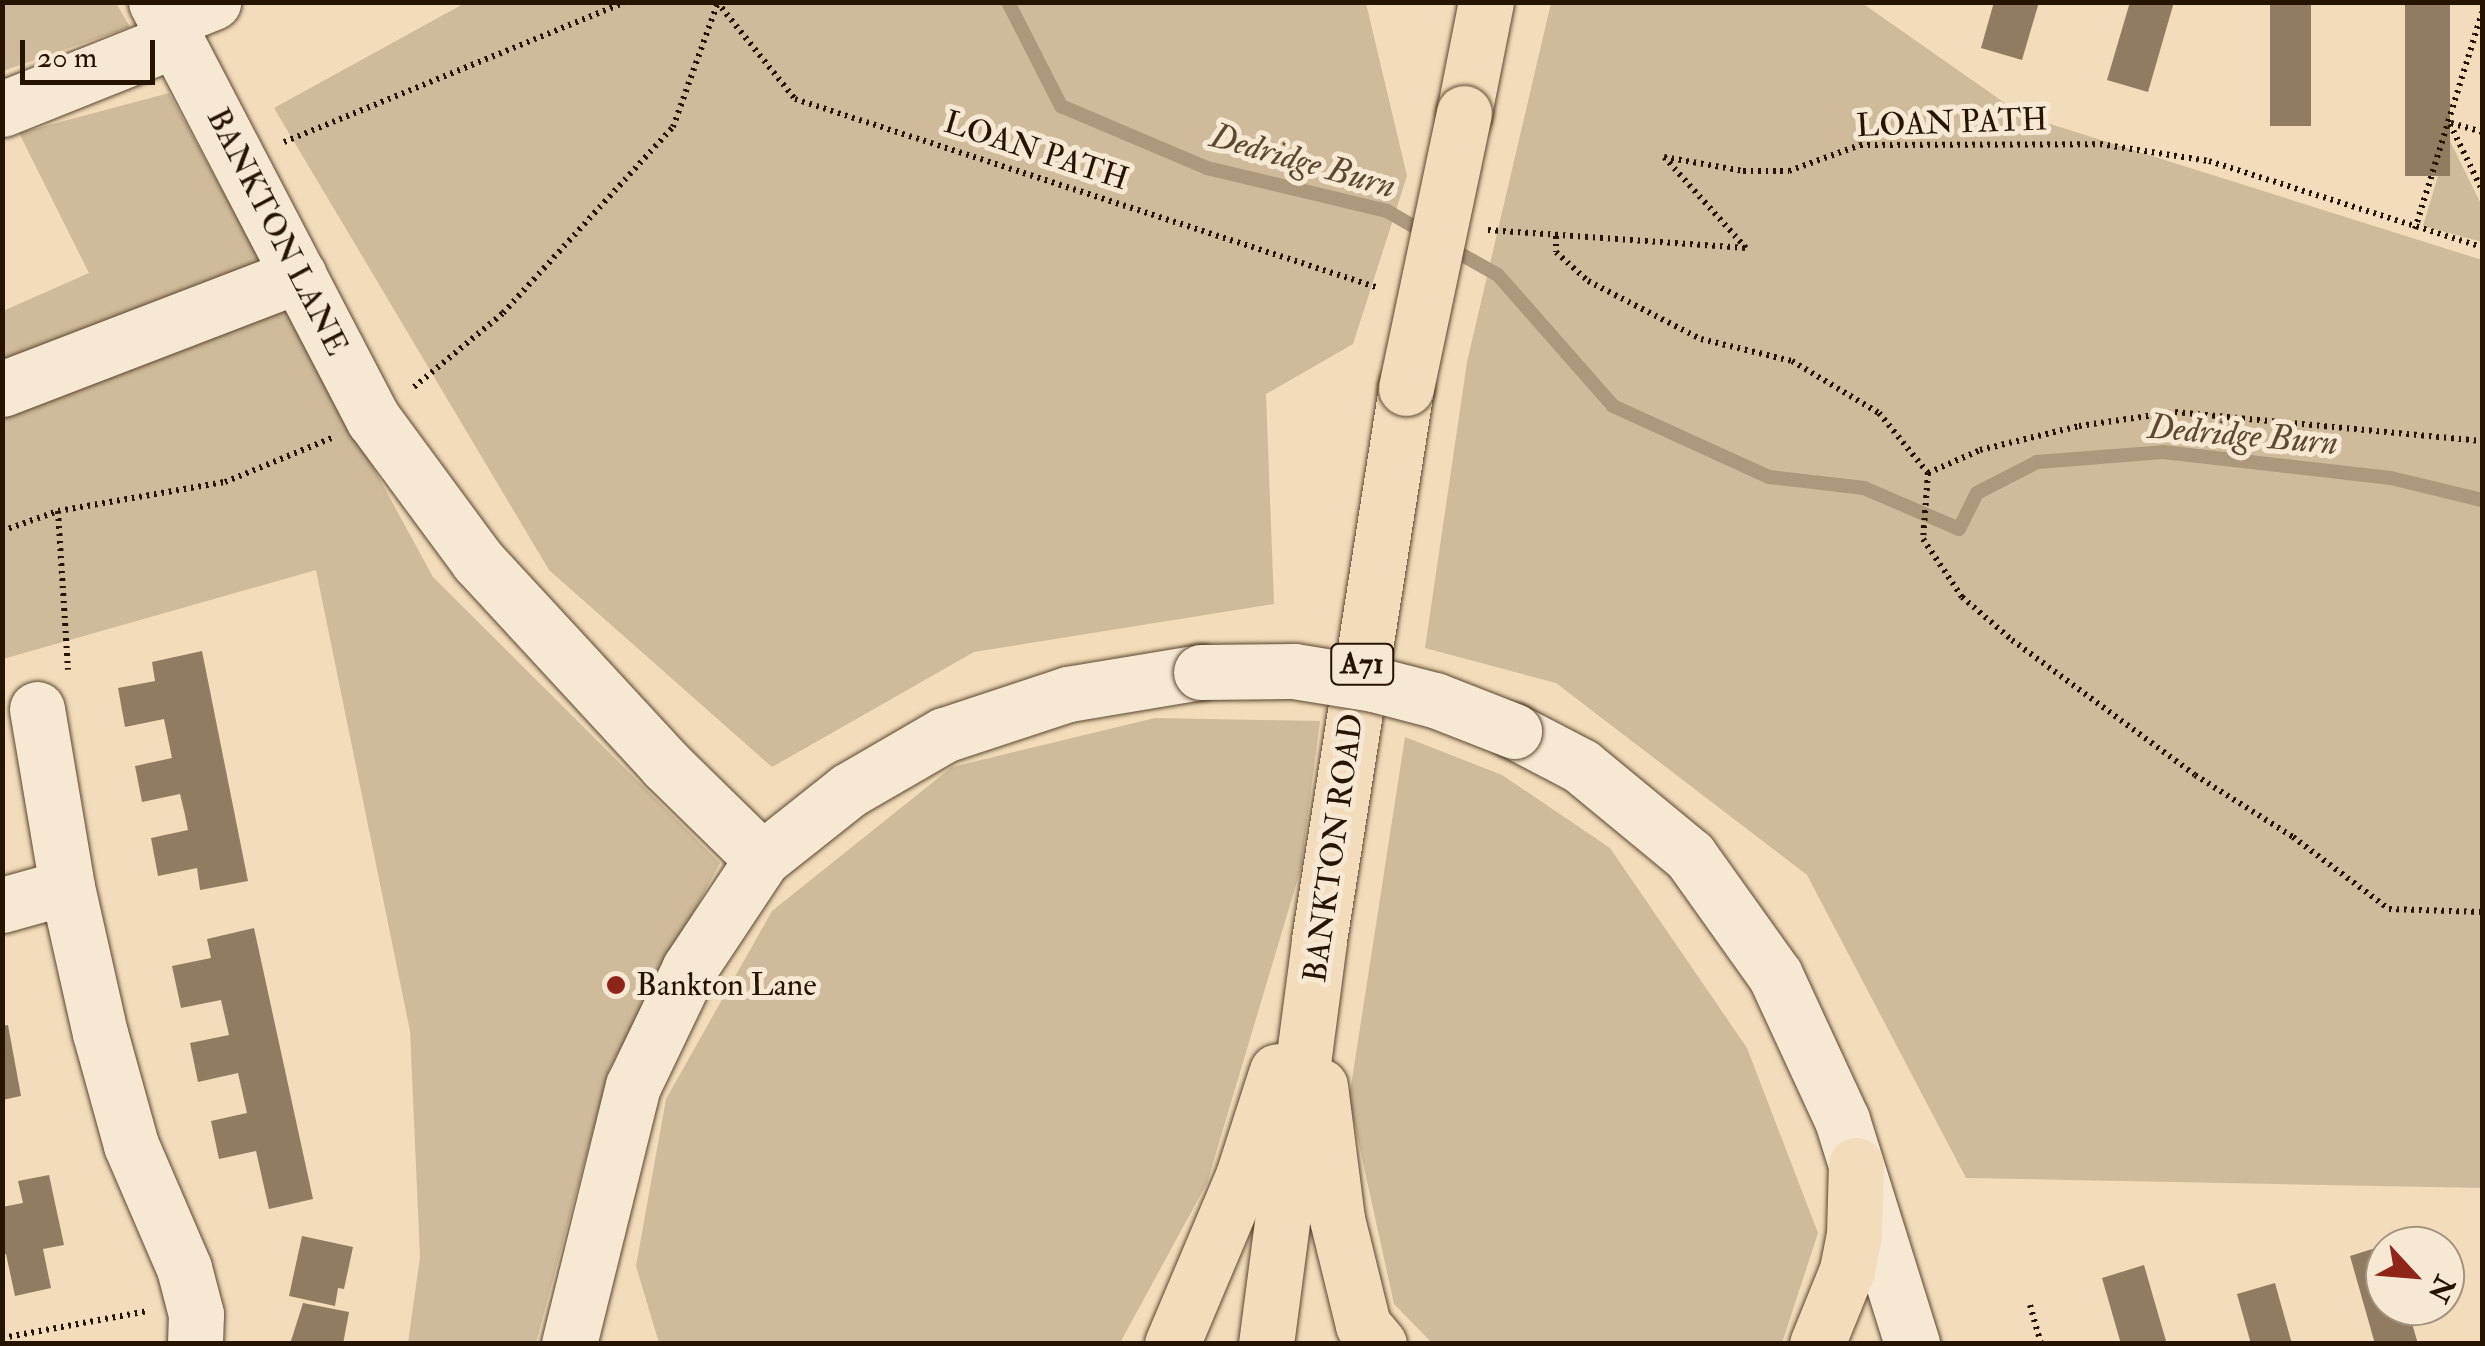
<!DOCTYPE html>
<html>
<head>
<meta charset="utf-8">
<style>
  body { margin:0 }
  #map { position:relative; width:2485px; height:1346px; overflow:hidden; background:#f2dcbb; font-family:"IM FELL Double Pica",serif }
  div>[style] { position:absolute }
  .green>* { inset:0; background:#cfba9b }
  .stream>* { height:14px; margin:-7px; padding:0 7px; transform-origin:7px; border-radius:7px; background:#ad987b }
  .building>* { inset:0; background:#917c61; transform-origin:0 0 }
  .path>* { height:6px; margin-top:-3px; transform-origin:0; background:repeating-linear-gradient(90deg,#271400 0 2.5px,transparent 0 7.5px) }
  .roads { filter:drop-shadow(0 0 2px #5a462f) drop-shadow(0 0 2px #5a462f) }
  .minor>* { height:55px; margin:-27.5px; padding:0 27.5px; transform-origin:27.5px; border-radius:27.5px; background:#f7e8d3 }
  .major>* { height:55px; margin:-27.5px; padding:0 27.5px; transform-origin:27.5px; border-radius:27.5px; background:#f2dcbb }
  .bridges { filter:drop-shadow(0 0 2px #5a462f) drop-shadow(0 0 2px #5a462f) }
  .minor-bridge>* { height:55px; margin:-27.5px; padding:0 27.5px; transform-origin:27.5px; border-radius:27.5px; background:#f7e8d3 }
  .major-bridge>* { height:55px; margin:-27.5px; padding:0 27.5px; transform-origin:27.5px; border-radius:27.5px; background:#f2dcbb }
  .dots>* { width:28px; height:28px; translate:-50% -50%; box-sizing:border-box; border:5px solid #f7e8d3; border-radius:50% }
  span { translate:-50% -50%; white-space:nowrap; text-align:center; line-height:1.15; -webkit-text-stroke:10px #f7e8d3; paint-order:stroke }
  .shield-label span { padding:2px 8px; background:#f7e8d3; border:2px solid; border-radius:8px; -webkit-text-stroke-width:0 }
  .shield-label { font-size:30px; color:#271400; font-weight:700 }
  .street-label { font-size:32px; color:#271400 }
  .poi-label { font-size:32px; color:#271400 }
  .left { translate:0 -50%; text-align:left }
  .water-label { font-size:35px; color:#5d4931; font-style:italic }
  .frame { position:absolute; inset:0; border:5px solid #271400; pointer-events:none }
  .north { position:absolute; left:2365px; top:1226px; width:100px; height:100px; box-sizing:border-box; background:#f7e8d3; border:2px solid #a4937f; border-radius:50%; rotate:116deg; font-size:28px; font-weight:700; line-height:40px; text-align:center; color:#271400 }
  .north::after { content:''; display:block; margin:auto; width:35px; height:45px; background:#8f2418; clip-path:polygon(50% 0,100% 100%,50% 72%,0 100%) }
  .scale { position:absolute; left:20px; top:40px; width:135px; height:45px; box-sizing:border-box; border:5px solid #271400; border-top:0; padding-left:12px; font-size:30px; line-height:35px; white-space:nowrap; color:#271400; -webkit-text-stroke:8px #f7e8d3; paint-order:stroke }
</style>
</head>
<body>
<div id="map">
  <div class="green">
    <div style="clip-path:polygon(2px 3px,116px 3px,130px 27px,3px 71px)"></div>
    <div style="clip-path:polygon(465px 3px,1366px 3px,1407px 176px,1353px 344px,1266px 394px,1274px 604px,974px 652px,772px 767px,549px 570px,274px 108px)"></div>
    <div style="clip-path:polygon(1551px 3px,1862px 3px,2022px 115px,2482px 260px,2482px 1188px,1966px 1178px,1807px 875px,1556px 683px,1425px 648px,1467px 362px)"></div>
    <div style="clip-path:polygon(169px 93px,433px 577px,720px 863px,609px 1070px,536px 1343px,408px 1343px,420px 1257px,410px 1031px,316px 570px,3px 659px,3px 311px,89px 273px,19px 133px)"></div>
    <div style="clip-path:polygon(2449px 139px,2482px 206px,2482px 242px,2423px 226px)"></div>
    <div style="clip-path:polygon(1155px 718px,1320px 721px,1301px 868px,1207px 1183px,1120px 1343px,659px 1343px,636px 1266px,666px 1099px,772px 911px,952px 767px)"></div>
    <div style="clip-path:polygon(1405px 737px,1502px 775px,1610px 848px,1747px 1048px,1818px 1233px,1782px 1343px,1432px 1343px,1394px 1304px,1349px 1099px)"></div>
  </div>
  <div class="stream">
    <div style="left:1008px;top:2px;width:117px;rotate:63deg"></div>
    <div style="left:1061px;top:106px;width:159px;rotate:23deg"></div>
    <div style="left:1207px;top:168px;width:185px;rotate:13.4deg"></div>
    <div style="left:1387px;top:211px;width:44px;rotate:30.1deg"></div>
    <div style="left:1448px;top:247px;width:57px;rotate:29.2deg"></div>
    <div style="left:1498px;top:275px;width:174px;rotate:48.7deg"></div>
    <div style="left:1613px;top:406px;width:171px;rotate:24.5deg"></div>
    <div style="left:1769px;top:477px;width:96px;rotate:6.6deg"></div>
    <div style="left:1864px;top:488px;width:103px;rotate:23.3deg"></div>
    <div style="left:1959px;top:529px;width:40px;rotate:-63.4deg"></div>
    <div style="left:1977px;top:493px;width:68px;rotate:-27.3deg"></div>
    <div style="left:2037px;top:462px;width:126px;rotate:-4.5deg"></div>
    <div style="left:2163px;top:452px;width:229px;rotate:6.5deg"></div>
    <div style="left:2391px;top:478px;width:94px;rotate:13.6deg"></div>
  </div>
  <div class="building">
    <div style="clip-path:polygon(1994px 2px,2039px 2px,2022px 60px,1981px 48px)"></div>
    <div style="clip-path:polygon(2130px 2px,2174px 2px,2148px 92px,2107px 80px)"></div>
    <div style="left:2270px;top:2px;width:41px;height:124px"></div>
    <div style="left:2405px;top:2px;width:45px;height:174px"></div>
    <div style="clip-path:polygon(202px 651px,248px 881px,200px 890px,197px 868px,158px 876px,151px 838px,188px 830px,185px 815px,180px 794px,142px 802px,135px 766px,172px 758px,164px 719px,125px 727px,118px 688px,155px 681px,152px 662px)"></div>
    <div style="clip-path:polygon(254px 928px,313px 1199px,269px 1209px,256px 1151px,219px 1159px,211px 1121px,247px 1113px,238px 1073px,198px 1082px,190px 1043px,229px 1035px,221px 1000px,181px 1008px,172px 966px,211px 958px,207px 939px)"></div>
    <div style="clip-path:polygon(8px 1025px,21px 1096px,2px 1100px,2px 1026px)"></div>
    <div style="clip-path:polygon(49px 1175px,64px 1245px,43px 1249px,51px 1288px,15px 1296px,6px 1254px,2px 1255px,2px 1207px,23px 1203px,18px 1181px)"></div>
    <div style="clip-path:polygon(302px 1236px,353px 1247px,344px 1289px,338px 1288px,335px 1306px,289px 1296px)"></div>
    <div style="clip-path:polygon(2385px 1245px,2385px 1306px,2407px 1306px,2418px 1344px,2375px 1344px,2350px 1256px)"></div>
    <div style="clip-path:polygon(2144px 1265px,2159px 1317px,2167px 1344px,2121px 1344px,2102px 1278px)"></div>
    <div style="clip-path:polygon(2275px 1283px,2292px 1344px,2251px 1344px,2237px 1294px)"></div>
    <div style="clip-path:polygon(303px 1303px,349px 1312px,343px 1344px,290px 1344px)"></div>
  </div>
  <div class="path">
    <div style="left:717px;top:2px;width:124px;rotate:51.2deg"></div>
    <div style="left:795px;top:99px;width:614px;rotate:17.93deg"></div>
    <div style="left:2451px;top:123px;width:32px;rotate:16deg"></div>
    <div style="left:2450px;top:124px;width:73px;rotate:64.1deg"></div>
    <div style="left:284px;top:142px;width:369px;rotate:-22.3deg"></div>
    <div style="left:2415px;top:229px;width:227px;rotate:-72.8deg"></div>
    <div style="left:1488px;top:230px;width:259px;rotate:4deg"></div>
    <div style="left:1746px;top:248px;width:122px;rotate:-132deg"></div>
    <div style="left:1664px;top:157px;width:80px;rotate:10deg"></div>
    <div style="left:1743px;top:171px;width:46px"></div>
    <div style="left:1789px;top:171px;width:76px;rotate:-20.1deg"></div>
    <div style="left:1860px;top:145px;width:240px;rotate:-0.2deg"></div>
    <div style="left:2100px;top:144px;width:110px;rotate:8.9deg"></div>
    <div style="left:2209px;top:161px;width:286px;rotate:17.5deg"></div>
    <div style="left:1556px;top:236px;width:16px;rotate:90deg"></div>
    <div style="left:1556px;top:252px;width:43px;rotate:42.2deg"></div>
    <div style="left:1588px;top:281px;width:127px;rotate:27.2deg"></div>
    <div style="left:1701px;top:339px;width:94px;rotate:13.6deg"></div>
    <div style="left:1792px;top:361px;width:101px;rotate:30.9deg"></div>
    <div style="left:1879px;top:413px;width:77px;rotate:50.8deg"></div>
    <div style="left:1928px;top:473px;width:57px;rotate:-23.9deg"></div>
    <div style="left:1980px;top:450px;width:102px;rotate:-13.6deg"></div>
    <div style="left:2079px;top:426px;width:97px;rotate:-8.3deg"></div>
    <div style="left:2175px;top:412px;width:308px;rotate:5.4deg"></div>
    <div style="left:414px;top:387px;width:116px;rotate:-39.7deg"></div>
    <div style="left:503px;top:313px;width:252px;rotate:-47.6deg"></div>
    <div style="left:673px;top:127px;width:130px;rotate:-70.2deg"></div>
    <div style="left:1928px;top:473px;width:66px;rotate:94.3deg"></div>
    <div style="left:1923px;top:539px;width:70px;rotate:56.1deg"></div>
    <div style="left:1962px;top:597px;width:66px;rotate:40.7deg"></div>
    <div style="left:2012px;top:640px;width:227px;rotate:36.4deg"></div>
    <div style="left:2195px;top:775px;width:116px;rotate:32.3deg"></div>
    <div style="left:2293px;top:837px;width:120px;rotate:36.9deg"></div>
    <div style="left:2389px;top:909px;width:93px;rotate:1.8deg"></div>
    <div style="left:58px;top:511px;width:159px;rotate:86.4deg"></div>
    <div style="left:2px;top:531px;width:59px;rotate:-19.7deg"></div>
    <div style="left:58px;top:511px;width:169px;rotate:-9.9deg"></div>
    <div style="left:225px;top:482px;width:116px;rotate:-22.4deg"></div>
    <div style="left:2030px;top:1305px;width:41px;rotate:74.2deg"></div>
    <div style="left:2px;top:1338px;width:147px;rotate:-10.5deg"></div>
  </div>
  <div class="roads">
    <div class="minor">
      <div style="left:156px;top:2px;width:471px;rotate:62.5deg"></div>
      <div style="left:374px;top:420px;width:175px;rotate:53.6deg"></div>
      <div style="left:478px;top:561px;width:277px;rotate:47.3deg"></div>
      <div style="left:666px;top:765px;width:134px;rotate:44.4deg"></div>
      <div style="left:166px;top:21px;width:51px;rotate:-22deg"></div>
      <div style="left:2px;top:109px;width:188px;rotate:-21.8deg"></div>
      <div style="left:2px;top:389px;width:318px;rotate:-21deg"></div>
      <div style="left:37px;top:709px;width:181px;rotate:80.4deg"></div>
      <div style="left:67px;top:887px;width:150px;rotate:77.3deg"></div>
      <div style="left:100px;top:1033px;width:116px;rotate:74.5deg"></div>
      <div style="left:131px;top:1145px;width:134px;rotate:66.7deg"></div>
      <div style="left:184px;top:1268px;width:48px;rotate:75.4deg"></div>
      <div style="left:196px;top:1314px;width:30px;rotate:92deg"></div>
      <div style="left:1514px;top:731px;width:76px;rotate:27.6deg"></div>
      <div style="left:1581px;top:766px;width:141px;rotate:39.5deg"></div>
      <div style="left:1690px;top:856px;width:146px;rotate:54.5deg"></div>
      <div style="left:1775px;top:975px;width:160px;rotate:65.2deg"></div>
      <div style="left:1842px;top:1120px;width:235px;rotate:72.6deg"></div>
      <div style="left:2px;top:905px;width:67px;rotate:-15.5deg"></div>
      <div style="left:569px;top:1344px;width:266px;rotate:-76.1deg"></div>
      <div style="left:633px;top:1086px;width:130px;rotate:-64.4deg"></div>
      <div style="left:689px;top:969px;width:132px;rotate:-56.4deg"></div>
      <div style="left:762px;top:859px;width:111px;rotate:-38.4deg"></div>
      <div style="left:849px;top:790px;width:110px;rotate:-30.1deg"></div>
      <div style="left:944px;top:735px;width:131px;rotate:-18.3deg"></div>
      <div style="left:1068px;top:694px;width:135px;rotate:-9.4deg"></div>
    </div>
    <div class="major">
      <div style="left:1464px;top:113px;width:113px;rotate:-78.8deg"></div>
      <div style="left:1320px;top:1086px;width:134px;rotate:82.7deg"></div>
      <div style="left:1337px;top:1219px;width:109px;rotate:76.2deg"></div>
      <div style="left:1363px;top:1325px;width:25px;rotate:50deg"></div>
      <div style="left:1172px;top:1344px;width:182px;rotate:-67.1deg"></div>
      <div style="left:1243px;top:1176px;width:110px;rotate:-72.1deg"></div>
      <div style="left:1266px;top:1344px;width:407px;rotate:-82.5deg"></div>
      <div style="left:1319px;top:940px;width:559px;rotate:-81.04deg"></div>
      <div style="left:1817px;top:1344px;width:80px;rotate:-67.9deg"></div>
      <div style="left:1847px;top:1270px;width:36px;rotate:-79deg"></div>
      <div style="left:1854px;top:1235px;width:70px;rotate:-88.4deg"></div>
    </div>
  </div>
  <div class="bridges">
    <div class="minor-bridge">
      <div style="left:1201px;top:672px;width:93px;rotate:-0.6deg"></div>
      <div style="left:1294px;top:671px;width:80px;rotate:9.3deg"></div>
      <div style="left:1373px;top:684px;width:64px;rotate:14.5deg"></div>
      <div style="left:1435px;top:700px;width:85px;rotate:21.4deg"></div>
    </div>
    <div class="major-bridge">
      <div style="left:1406px;top:388px;width:281px;rotate:-78.1deg"></div>
    </div>
  </div>
  <div class="dots">
    <div style="left:616px;top:985px;background:#8f2418"></div>
  </div>
  <div class="shield-label">
    <span style="left:1362px;top:664px">A71</span>
  </div>
  <div class="street-label">
    <span style="left:1952px;top:123px;rotate:-2deg">LOAN PATH</span>
    <span style="left:1036px;top:151px;rotate:18deg">LOAN PATH</span>
    <span style="left:277px;top:232px;rotate:63deg">BANKTON LANE</span>
    <span style="left:1334px;top:848px;rotate:-82deg">BANKTON ROAD</span>
  </div>
  <div class="poi-label">
    <span class="left" style="left:636px;top:985px">Bankton Lane</span>
  </div>
  <div class="water-label">
    <span style="left:1303px;top:161px;rotate:16deg">Dedridge Burn</span>
    <span style="left:2243px;top:435px;rotate:5deg">Dedridge Burn</span>
  </div>
  <div class="frame"></div>
  <div class="north">N</div>
  <div class="scale">20 m</div>
</div>
</body>
</html>
